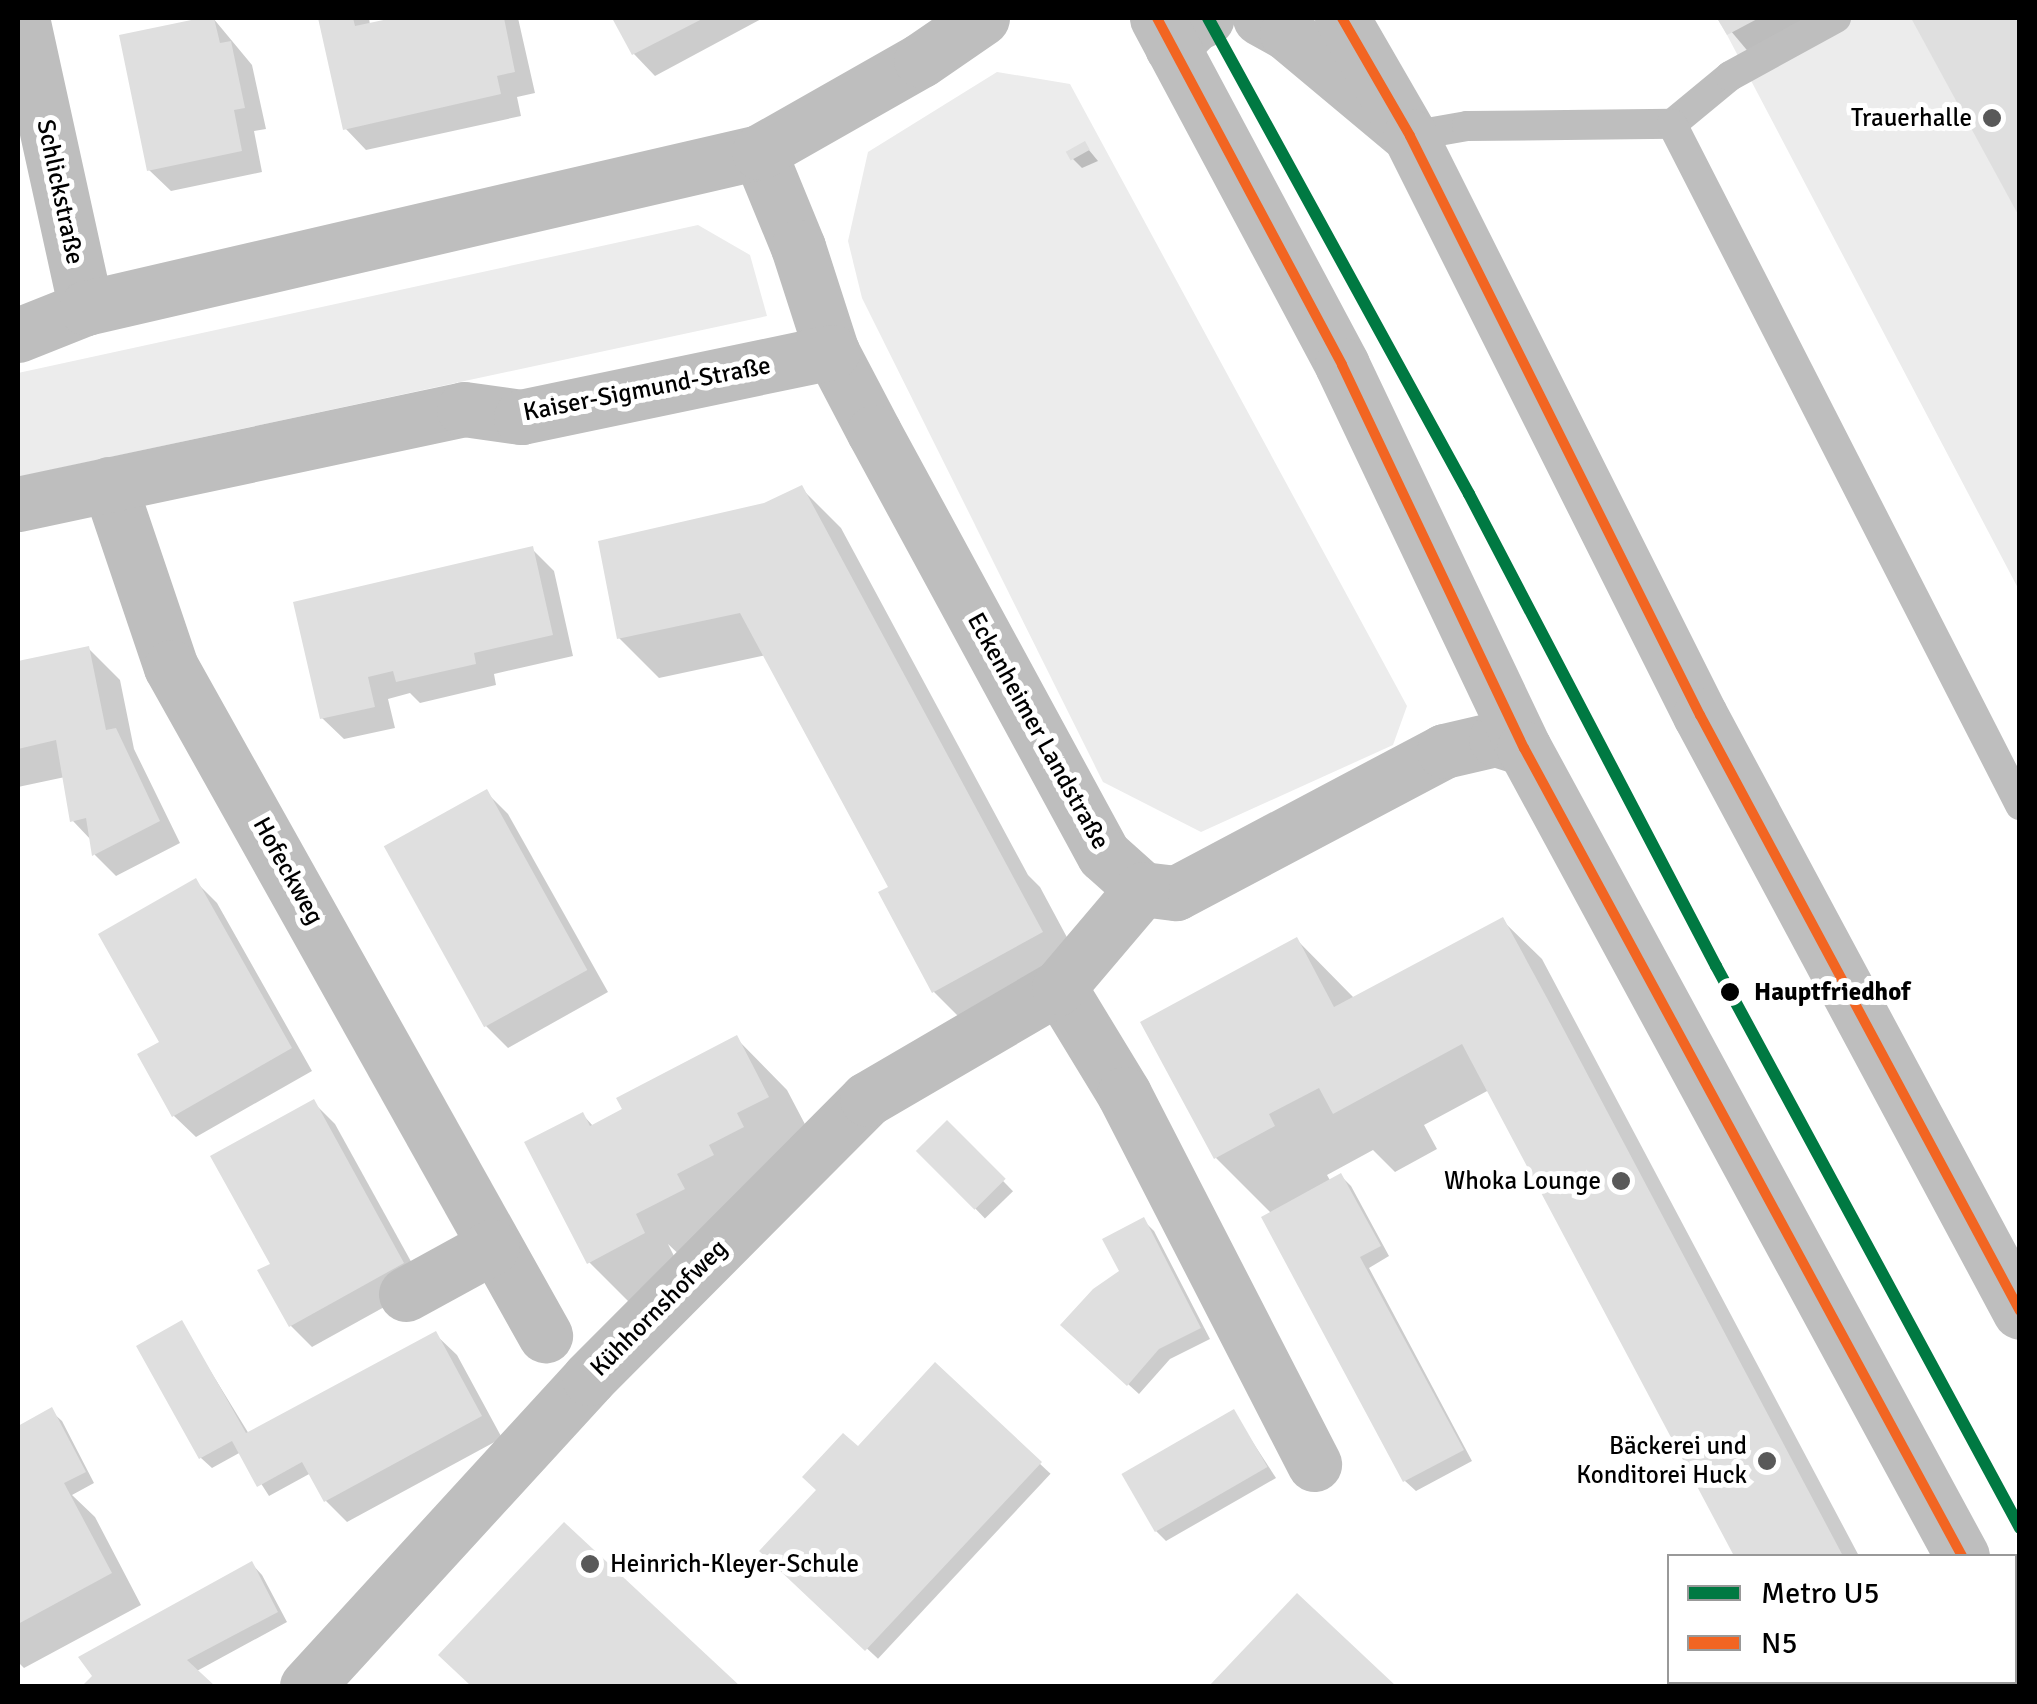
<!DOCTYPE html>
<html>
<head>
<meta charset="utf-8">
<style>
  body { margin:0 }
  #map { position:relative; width:2037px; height:1704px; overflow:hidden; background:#fff; font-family:Signika,sans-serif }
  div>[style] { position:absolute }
  .green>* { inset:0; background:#ececec }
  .shadow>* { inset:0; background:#0003; transform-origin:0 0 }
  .building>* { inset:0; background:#dfdfdf; transform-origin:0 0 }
  .lane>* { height:30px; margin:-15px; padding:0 15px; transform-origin:15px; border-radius:15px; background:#bebebe }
  .street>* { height:55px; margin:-27.5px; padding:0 27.5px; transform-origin:27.5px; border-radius:27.5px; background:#bebebe }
  .primary>* { height:55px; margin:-27.5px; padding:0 27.5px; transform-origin:27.5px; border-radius:27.5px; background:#bebebe }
  .bus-1>* { height:10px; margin:-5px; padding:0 5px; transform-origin:5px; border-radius:5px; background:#f26522 }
  .metro-1>* { height:12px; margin:-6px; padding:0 6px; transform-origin:6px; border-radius:6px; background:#007942 }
  .dots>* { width:28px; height:28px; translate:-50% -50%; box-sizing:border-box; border:5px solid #fff; border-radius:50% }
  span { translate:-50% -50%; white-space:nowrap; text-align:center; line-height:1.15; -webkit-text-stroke:10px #fff; paint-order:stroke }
  .poi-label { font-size:25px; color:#000 }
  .right { translate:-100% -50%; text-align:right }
  .left { translate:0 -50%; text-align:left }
  .street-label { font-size:25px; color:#000 }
  .stop-label { font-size:25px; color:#000; font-weight:700 }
  .frame { position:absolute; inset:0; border:20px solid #000; pointer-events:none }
  .legend { position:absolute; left:1667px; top:1554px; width:350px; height:130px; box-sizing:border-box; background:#fff; border:2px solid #999; margin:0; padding:12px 18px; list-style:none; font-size:30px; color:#000 }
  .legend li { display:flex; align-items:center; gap:20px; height:50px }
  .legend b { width:50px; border:2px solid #999 }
</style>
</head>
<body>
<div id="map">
  <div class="green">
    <div style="clip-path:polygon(1717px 18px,2019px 18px,2019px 590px,1727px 35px)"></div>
    <div style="clip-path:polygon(997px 72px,1070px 84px,1407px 706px,1393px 745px,1201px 832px,1103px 782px,862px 298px,848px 241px,868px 152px)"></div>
    <div style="clip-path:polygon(698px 225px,750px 255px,767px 316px,18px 477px,18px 373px)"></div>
  </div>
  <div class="shadow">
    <div style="clip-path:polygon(213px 18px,252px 65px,266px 129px,254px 131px,262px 172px,171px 191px,149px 170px,122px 37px)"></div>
    <div style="clip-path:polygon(320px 18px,369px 18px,370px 25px,406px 18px,518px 18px,535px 93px,517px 97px,521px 116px,366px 150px,345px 128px)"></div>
    <div style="clip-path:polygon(614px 18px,763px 18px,655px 76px,634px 54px)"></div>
    <div style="clip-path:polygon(1720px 18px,1818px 18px,1751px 55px)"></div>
    <div style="clip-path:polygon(1914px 18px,2020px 18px,2020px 213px)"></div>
    <div style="clip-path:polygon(1084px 144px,1098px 161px,1082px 168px,1072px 158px)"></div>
    <div style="clip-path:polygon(801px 488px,841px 528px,1028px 875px,1040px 887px,1092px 984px,985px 1043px,934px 992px,891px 888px,766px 655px,659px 678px,619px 638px,764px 506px)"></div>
    <div style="clip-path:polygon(532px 549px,554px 571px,573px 656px,494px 674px,496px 685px,420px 703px,410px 693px,388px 699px,395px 728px,344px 739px,322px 718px,296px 603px)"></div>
    <div style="clip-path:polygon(88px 648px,120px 680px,134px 749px,180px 843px,116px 876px,95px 855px,92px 841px,73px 821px,65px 777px,18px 787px,18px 663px)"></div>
    <div style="clip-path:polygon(486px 792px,508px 814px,608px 992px,508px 1048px,486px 1026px)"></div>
    <div style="clip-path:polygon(195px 881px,217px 903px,312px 1071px,196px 1137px,174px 1116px,140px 1055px,163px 1042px)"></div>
    <div style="clip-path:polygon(1502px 920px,1542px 959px,1859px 1556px,1737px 1556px,1489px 1090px,1424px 1125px,1437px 1149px,1395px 1172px,1373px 1150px,1327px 1175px,1331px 1182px,1341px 1176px,1351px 1186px,1389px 1256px,1369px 1268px,1472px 1461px,1416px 1491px,1405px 1481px,1272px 1214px,1216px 1158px,1297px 940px,1355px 999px)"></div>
    <div style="clip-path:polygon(736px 1038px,787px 1090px,818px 1149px,689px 1264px,668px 1244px,683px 1274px,629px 1302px,589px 1262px,583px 1115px,594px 1127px)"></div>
    <div style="clip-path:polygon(313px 1102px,335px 1124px,424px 1285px,312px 1347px,291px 1326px,274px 1265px)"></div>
    <div style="left:947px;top:1123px;width:95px;height:39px;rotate:46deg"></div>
    <div style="clip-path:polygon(1143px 1220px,1154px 1231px,1210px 1339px,1170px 1359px,1139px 1394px,1074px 1335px,1122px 1271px)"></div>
    <div style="clip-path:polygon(181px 1323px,249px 1434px,435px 1334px,457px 1355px,502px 1438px,347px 1522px,326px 1501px,311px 1473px,269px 1496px,241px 1452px,212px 1468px,201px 1458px,139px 1347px)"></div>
    <div style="left:935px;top:1366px;width:158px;height:253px;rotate:43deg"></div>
    <div style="clip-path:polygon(51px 1411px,62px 1421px,94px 1483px,72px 1495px,95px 1517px,141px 1605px,24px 1668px,18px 1662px,18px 1429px)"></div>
    <div style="clip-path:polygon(1233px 1412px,1276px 1478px,1166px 1541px,1156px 1531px)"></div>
    <div style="clip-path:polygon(565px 1525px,736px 1686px,473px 1686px,441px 1655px)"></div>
    <div style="clip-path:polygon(252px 1564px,262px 1575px,287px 1622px,195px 1672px,211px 1686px,86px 1686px,96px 1676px,82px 1657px)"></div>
    <div style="clip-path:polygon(1298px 1596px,1393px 1686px,1212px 1686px)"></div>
  </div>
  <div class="building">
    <div style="clip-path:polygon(201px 18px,214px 18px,220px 43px,231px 41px,245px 108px,234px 110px,242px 151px,147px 171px,119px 35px)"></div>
    <div style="clip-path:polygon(318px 18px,353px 18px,355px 26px,393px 18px,504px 18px,515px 72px,497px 76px,501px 94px,343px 130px)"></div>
    <div style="clip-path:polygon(612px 18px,704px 18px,632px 55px)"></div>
    <div style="clip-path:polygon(1717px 18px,1759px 18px,1727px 35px)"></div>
    <div style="clip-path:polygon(1911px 18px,2020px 18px,2020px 218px)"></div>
    <div style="left:1085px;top:141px;width:10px;height:22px;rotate:61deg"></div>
    <div style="clip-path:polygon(802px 485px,1043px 932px,932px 993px,878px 892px,888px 887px,740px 613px,617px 639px,598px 541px,764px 503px)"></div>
    <div style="clip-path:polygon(533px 546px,553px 635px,474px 653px,476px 664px,396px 682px,393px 671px,368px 677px,375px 707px,320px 719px,293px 602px)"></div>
    <div style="clip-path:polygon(89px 646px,106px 730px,116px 728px,160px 821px,92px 856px,86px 818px,70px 822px,56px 740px,18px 749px,18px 661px)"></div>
    <div style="left:487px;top:789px;width:207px;height:118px;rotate:61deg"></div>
    <div style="clip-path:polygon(196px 878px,292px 1048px,172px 1117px,137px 1054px,159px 1042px,98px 934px)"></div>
    <div style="clip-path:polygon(1503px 917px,1547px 998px,1843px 1556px,1734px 1556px,1462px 1044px,1333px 1114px,1319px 1088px,1269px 1114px,1275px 1126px,1214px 1159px,1140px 1022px,1297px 937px,1334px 1007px)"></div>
    <div style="clip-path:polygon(737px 1035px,769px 1097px,737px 1113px,744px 1127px,709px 1145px,714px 1155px,677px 1174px,685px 1189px,636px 1214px,645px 1233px,587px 1264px,524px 1142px,583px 1112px,590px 1126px,622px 1109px,616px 1098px)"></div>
    <div style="clip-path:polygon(314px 1099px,404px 1263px,289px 1327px,257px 1270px,270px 1264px,210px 1156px)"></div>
    <div style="left:947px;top:1120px;width:83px;height:44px;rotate:45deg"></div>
    <div style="clip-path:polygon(1341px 1173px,1381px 1246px,1360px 1257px,1464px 1450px,1403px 1482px,1261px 1217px)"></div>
    <div style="clip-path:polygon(1144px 1217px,1201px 1328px,1159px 1349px,1127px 1386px,1060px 1325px,1093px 1289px,1119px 1271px,1102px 1239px)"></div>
    <div style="clip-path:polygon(182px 1320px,246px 1433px,436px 1331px,482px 1416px,324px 1502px,302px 1462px,257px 1487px,232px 1441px,199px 1459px,136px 1346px)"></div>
    <div style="clip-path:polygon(935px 1362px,1042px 1462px,865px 1651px,759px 1551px,816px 1490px,802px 1477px,843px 1433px,858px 1446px)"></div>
    <div style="clip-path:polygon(52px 1407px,86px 1472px,64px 1483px,112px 1573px,18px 1624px,18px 1426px)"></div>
    <div style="left:1234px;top:1409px;width:67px;height:130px;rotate:60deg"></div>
    <div style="clip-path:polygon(564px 1522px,740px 1686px,471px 1686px,438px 1655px)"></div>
    <div style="clip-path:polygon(252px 1561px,278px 1612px,187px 1660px,215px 1686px,82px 1686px,92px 1676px,78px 1657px)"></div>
    <div style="clip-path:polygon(1297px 1593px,1396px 1686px,1209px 1686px)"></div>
  </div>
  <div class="lane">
    <div style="left:1672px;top:124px;width:75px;rotate:-39.6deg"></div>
    <div style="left:1730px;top:76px;width:121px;rotate:-28.7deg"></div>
    <div style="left:1410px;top:136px;width:58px;rotate:-10deg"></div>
    <div style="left:1467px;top:126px;width:205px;rotate:-0.6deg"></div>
    <div style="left:1672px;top:124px;width:765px;rotate:62.93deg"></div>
  </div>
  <div class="street">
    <div style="left:22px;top:18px;width:297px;rotate:77.6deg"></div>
    <div style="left:1260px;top:18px;width:31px;rotate:29deg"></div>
    <div style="left:1287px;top:33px;width:153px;rotate:39.9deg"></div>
    <div style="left:1172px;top:47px;width:32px;rotate:-46deg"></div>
    <div style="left:1194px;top:24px;width:14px;rotate:-25deg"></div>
    <div style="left:759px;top:152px;width:103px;rotate:67.7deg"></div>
    <div style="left:798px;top:247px;width:110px;rotate:72.1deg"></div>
    <div style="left:832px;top:352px;width:90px;rotate:62.3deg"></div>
    <div style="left:874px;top:432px;width:481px;rotate:61.5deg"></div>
    <div style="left:1104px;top:855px;width:51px;rotate:41.8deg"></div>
    <div style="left:1142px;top:889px;width:34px;rotate:7deg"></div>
    <div style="left:1176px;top:893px;width:303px;rotate:-27.9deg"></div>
    <div style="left:1444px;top:751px;width:53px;rotate:-13deg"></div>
    <div style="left:1496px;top:739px;width:29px;rotate:18deg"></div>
    <div style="left:18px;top:335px;width:73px;rotate:-21.7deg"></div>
    <div style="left:86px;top:308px;width:691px;rotate:-13.05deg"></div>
    <div style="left:759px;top:152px;width:186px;rotate:-29.6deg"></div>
    <div style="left:921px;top:60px;width:74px;rotate:-34.5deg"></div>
    <div style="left:109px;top:484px;width:193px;rotate:71.3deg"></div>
    <div style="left:171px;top:667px;width:766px;rotate:60.76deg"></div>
    <div style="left:18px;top:504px;width:456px;rotate:-12deg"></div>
    <div style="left:464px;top:409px;width:58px;rotate:8deg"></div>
    <div style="left:521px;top:417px;width:318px;rotate:-11.8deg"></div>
    <div style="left:1059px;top:987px;width:125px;rotate:58.7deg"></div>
    <div style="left:1124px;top:1094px;width:416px;rotate:62.8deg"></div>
    <div style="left:406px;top:1294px;width:98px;rotate:-28.7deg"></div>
    <div style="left:307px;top:1686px;width:418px;rotate:-47.5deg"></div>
    <div style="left:589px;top:1378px;width:394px;rotate:-45.1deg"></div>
    <div style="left:867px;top:1099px;width:222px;rotate:-30.3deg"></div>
    <div style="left:1059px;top:987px;width:128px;rotate:-49.7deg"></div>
  </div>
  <div class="primary">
    <div style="left:1157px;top:18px;width:393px;rotate:61.9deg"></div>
    <div style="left:1342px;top:365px;width:424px;rotate:64.6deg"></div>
    <div style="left:1524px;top:748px;width:919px;rotate:61.54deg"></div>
    <div style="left:1342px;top:18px;width:136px;rotate:60deg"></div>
    <div style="left:1410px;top:136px;width:648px;rotate:63.4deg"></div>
    <div style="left:1700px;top:715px;width:677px;rotate:61.81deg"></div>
    <div style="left:2014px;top:1657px;width:11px;rotate:56deg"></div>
  </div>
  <div class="bus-1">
    <div style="left:1157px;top:18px;width:393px;rotate:61.9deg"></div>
    <div style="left:1342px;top:365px;width:424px;rotate:64.6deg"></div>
    <div style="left:1524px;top:748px;width:919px;rotate:61.54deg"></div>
    <div style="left:1342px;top:18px;width:136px;rotate:60deg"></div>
    <div style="left:1410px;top:136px;width:648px;rotate:63.4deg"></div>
    <div style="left:1700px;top:715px;width:676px;rotate:61.77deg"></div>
  </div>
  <div class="metro-1">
    <div style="left:1208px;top:18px;width:543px;rotate:61.26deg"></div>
    <div style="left:1469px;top:494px;width:533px;rotate:62.38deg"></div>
    <div style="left:1716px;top:966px;width:639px;rotate:61.59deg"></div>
  </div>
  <div class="dots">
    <div style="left:1992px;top:118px;background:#595959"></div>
    <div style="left:1730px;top:992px;background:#000"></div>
    <div style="left:1621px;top:1181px;background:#595959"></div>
    <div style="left:1767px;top:1461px;background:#595959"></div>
    <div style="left:590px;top:1564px;background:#595959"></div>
  </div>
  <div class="poi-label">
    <span class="right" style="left:1972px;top:118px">Trauerhalle</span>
    <span class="right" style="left:1601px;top:1181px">Whoka Lounge</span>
    <span class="right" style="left:1747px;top:1461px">Bäckerei und<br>Konditorei Huck</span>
    <span class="left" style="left:610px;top:1564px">Heinrich-Kleyer-Schule</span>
  </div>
  <div class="street-label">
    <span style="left:60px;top:192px;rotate:78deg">Schlickstraße</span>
    <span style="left:647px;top:389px;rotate:-11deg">Kaiser-Sigmund-Straße</span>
    <span style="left:1038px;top:731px;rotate:61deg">Eckenheimer Landstraße</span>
    <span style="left:288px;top:871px;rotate:61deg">Hofeckweg</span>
    <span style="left:659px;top:1308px;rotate:-45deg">Kühhornshofweg</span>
  </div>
  <div class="stop-label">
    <span class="left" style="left:1754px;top:992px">Hauptfriedhof</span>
  </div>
  <div class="frame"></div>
  <ul class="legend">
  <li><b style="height:12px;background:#007942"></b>Metro U5</li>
  <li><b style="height:12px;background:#f26522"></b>N5</li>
  </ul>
</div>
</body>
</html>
